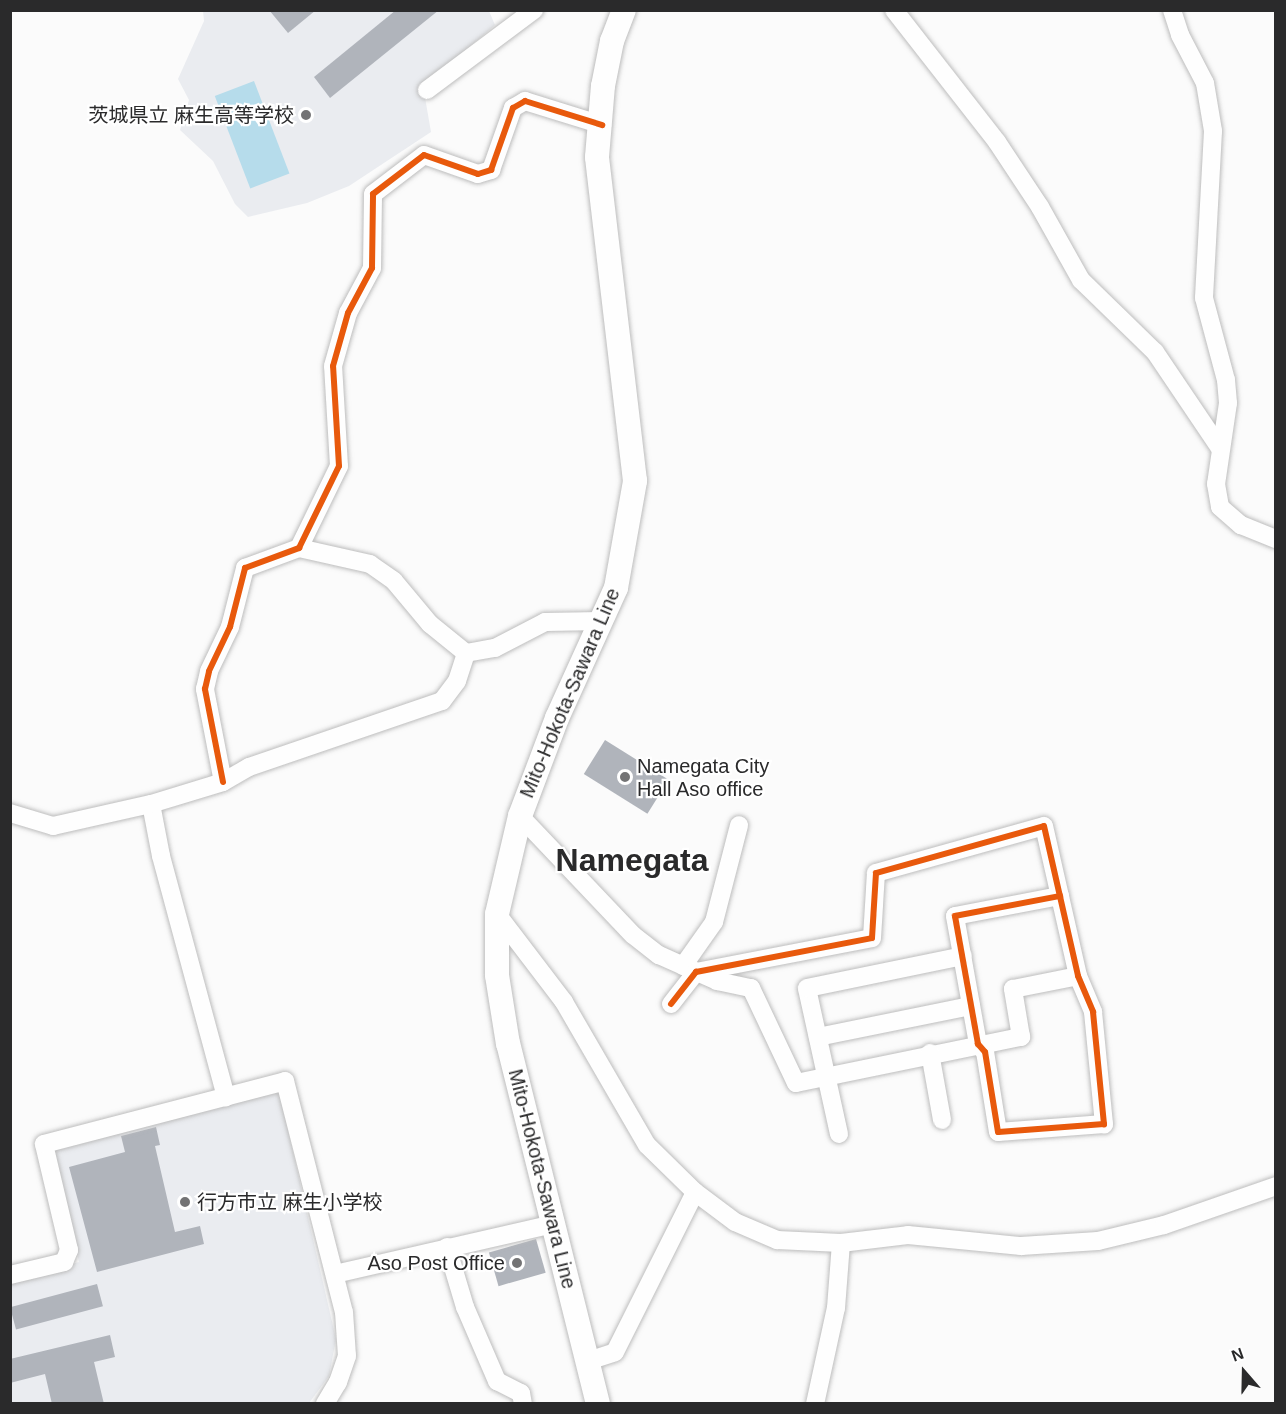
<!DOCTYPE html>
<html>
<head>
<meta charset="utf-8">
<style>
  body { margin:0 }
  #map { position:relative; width:1286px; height:1414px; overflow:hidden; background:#fbfbfb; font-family:Arial,"Noto Sans JP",sans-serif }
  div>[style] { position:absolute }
  .built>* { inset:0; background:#eaecf0 }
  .water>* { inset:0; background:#b6dceb; transform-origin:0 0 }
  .building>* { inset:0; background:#b0b4bb; transform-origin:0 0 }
  .roads { filter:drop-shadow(0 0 2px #bdbdbd) drop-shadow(0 0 2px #bdbdbd) }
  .minor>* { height:18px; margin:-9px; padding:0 9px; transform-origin:9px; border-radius:9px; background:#fefefe }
  .major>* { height:24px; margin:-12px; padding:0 12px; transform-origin:12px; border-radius:12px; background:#fefefe }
  .cycleway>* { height:6px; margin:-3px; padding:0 3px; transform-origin:3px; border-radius:3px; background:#e8590c }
  .dots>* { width:16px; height:16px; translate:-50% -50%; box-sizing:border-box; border:3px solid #fff; border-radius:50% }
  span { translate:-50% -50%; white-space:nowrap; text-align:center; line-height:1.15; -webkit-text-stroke:4.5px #fff; paint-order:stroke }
  .poi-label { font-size:20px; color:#2a2a2b }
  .right { translate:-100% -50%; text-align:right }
  .left { translate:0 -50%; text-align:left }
  .street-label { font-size:20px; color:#2a2a2b }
  .town-label { font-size:32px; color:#2a2a2b; font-weight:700 }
  .frame { position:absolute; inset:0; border:12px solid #2a2a2b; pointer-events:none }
  .north { position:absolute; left:1214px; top:1342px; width:60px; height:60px; -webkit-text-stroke:4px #fff; paint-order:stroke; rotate:340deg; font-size:16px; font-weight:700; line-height:24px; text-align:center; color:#2a2a2b }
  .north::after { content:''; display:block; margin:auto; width:21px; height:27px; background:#2a2a2b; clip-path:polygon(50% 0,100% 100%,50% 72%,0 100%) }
</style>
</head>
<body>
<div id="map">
  <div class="built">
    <div style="clip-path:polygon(203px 11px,489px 11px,495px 25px,423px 86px,431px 132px,349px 186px,307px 203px,248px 217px,235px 204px,213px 161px,180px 130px,189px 100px,178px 79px,204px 21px)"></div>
    <div style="clip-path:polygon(278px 1087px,336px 1339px,329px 1376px,309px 1403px,11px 1404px,11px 1281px,79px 1262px,51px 1142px)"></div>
  </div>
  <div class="water">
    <div style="left:254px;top:81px;width:99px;height:42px;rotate:69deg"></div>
  </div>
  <div class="building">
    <div style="clip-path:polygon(269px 10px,316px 10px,288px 33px)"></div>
    <div style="clip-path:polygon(396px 10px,439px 10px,330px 98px,314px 77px)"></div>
    <div style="left:605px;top:740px;width:75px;height:40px;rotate:32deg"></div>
    <div style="clip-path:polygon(156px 1127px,160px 1145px,155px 1146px,175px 1232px,200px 1226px,204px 1244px,97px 1272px,69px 1167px,125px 1152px,121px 1136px)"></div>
    <div style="left:536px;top:1239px;width:35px;height:49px;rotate:74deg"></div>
    <div style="left:97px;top:1284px;width:23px;height:90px;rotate:75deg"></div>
    <div style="clip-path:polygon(110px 1335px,115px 1357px,94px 1362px,104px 1404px,52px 1404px,45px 1374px,10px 1383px,10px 1359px)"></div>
  </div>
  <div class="roads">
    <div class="minor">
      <div style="left:894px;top:10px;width:167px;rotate:52deg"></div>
      <div style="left:997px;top:142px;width:78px;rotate:56.5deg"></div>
      <div style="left:1040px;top:207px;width:84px;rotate:60.7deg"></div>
      <div style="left:1081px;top:280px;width:103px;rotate:44.2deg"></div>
      <div style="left:1155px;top:352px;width:115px;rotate:56deg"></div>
      <div style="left:1172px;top:10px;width:26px;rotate:72deg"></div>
      <div style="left:1180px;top:35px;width:54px;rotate:62.5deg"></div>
      <div style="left:1205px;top:83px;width:49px;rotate:80.5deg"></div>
      <div style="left:1213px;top:131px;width:167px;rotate:93.1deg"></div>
      <div style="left:1204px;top:298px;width:85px;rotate:75deg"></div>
      <div style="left:1226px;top:380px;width:23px;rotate:85deg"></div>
      <div style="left:1228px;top:403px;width:82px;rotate:98.4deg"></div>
      <div style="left:1216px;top:484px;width:23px;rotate:80deg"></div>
      <div style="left:1220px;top:507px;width:28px;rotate:41deg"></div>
      <div style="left:1241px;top:525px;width:38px;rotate:22deg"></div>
      <div style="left:427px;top:90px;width:134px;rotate:-36.8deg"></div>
      <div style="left:299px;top:548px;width:73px;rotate:12.7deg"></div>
      <div style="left:370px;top:564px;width:29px;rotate:35deg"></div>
      <div style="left:394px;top:581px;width:56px;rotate:50.1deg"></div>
      <div style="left:430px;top:624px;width:46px;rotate:38.9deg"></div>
      <div style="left:466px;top:653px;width:29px;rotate:-10deg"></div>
      <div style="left:495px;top:648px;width:56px;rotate:-27.5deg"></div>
      <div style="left:545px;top:622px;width:56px;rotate:-1deg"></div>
      <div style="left:223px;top:782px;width:95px;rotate:-101deg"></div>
      <div style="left:205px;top:689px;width:18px;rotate:-77deg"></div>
      <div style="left:209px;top:671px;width:49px;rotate:-64.5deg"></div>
      <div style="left:230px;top:627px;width:61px;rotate:-75.7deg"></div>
      <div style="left:245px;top:568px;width:58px;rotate:-20.3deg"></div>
      <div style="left:299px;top:548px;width:91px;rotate:-64deg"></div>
      <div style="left:339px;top:466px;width:100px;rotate:-93.4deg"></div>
      <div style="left:333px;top:366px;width:55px;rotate:-74.2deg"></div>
      <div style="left:348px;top:313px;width:51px;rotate:-61.9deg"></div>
      <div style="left:372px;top:268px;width:74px;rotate:-89.2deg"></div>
      <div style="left:373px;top:194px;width:64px;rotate:-37.4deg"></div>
      <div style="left:424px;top:155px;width:57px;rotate:19.4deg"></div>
      <div style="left:478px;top:174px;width:14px;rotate:-17deg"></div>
      <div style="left:491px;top:170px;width:66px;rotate:-70.5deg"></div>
      <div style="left:513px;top:108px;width:14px;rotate:-30deg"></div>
      <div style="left:525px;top:101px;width:81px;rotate:17.3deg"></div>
      <div style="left:151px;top:804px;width:53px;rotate:79.1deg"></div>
      <div style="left:161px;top:856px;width:250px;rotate:74.9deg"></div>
      <div style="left:10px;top:813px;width:45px;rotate:16.8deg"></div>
      <div style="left:53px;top:826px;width:100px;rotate:-12.7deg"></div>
      <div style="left:151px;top:804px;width:75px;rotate:-17deg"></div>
      <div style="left:223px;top:782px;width:30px;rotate:-30deg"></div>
      <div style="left:249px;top:767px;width:204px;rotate:-18.9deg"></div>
      <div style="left:442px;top:701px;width:25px;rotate:-53deg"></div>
      <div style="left:457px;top:681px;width:29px;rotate:-72deg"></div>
      <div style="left:520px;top:816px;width:164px;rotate:46.5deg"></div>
      <div style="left:633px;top:935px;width:33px;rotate:38deg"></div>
      <div style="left:659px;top:955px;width:64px;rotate:24.1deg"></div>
      <div style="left:717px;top:981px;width:35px;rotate:12deg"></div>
      <div style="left:751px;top:988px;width:105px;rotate:64.7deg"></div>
      <div style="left:796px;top:1083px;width:230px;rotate:-11.6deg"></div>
      <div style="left:1021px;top:1037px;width:49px;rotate:-99.5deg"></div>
      <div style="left:1013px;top:989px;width:66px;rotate:-11.3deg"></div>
      <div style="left:497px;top:914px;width:111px;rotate:52.7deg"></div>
      <div style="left:564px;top:1002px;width:165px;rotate:59.9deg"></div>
      <div style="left:647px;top:1145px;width:67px;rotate:44.4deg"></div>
      <div style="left:695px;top:1192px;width:50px;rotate:36.9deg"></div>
      <div style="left:735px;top:1222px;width:46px;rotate:23.2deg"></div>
      <div style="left:777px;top:1240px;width:64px;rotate:2.7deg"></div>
      <div style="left:841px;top:1243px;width:67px;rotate:-6.8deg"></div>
      <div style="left:908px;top:1235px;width:114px;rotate:5.6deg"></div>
      <div style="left:1021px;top:1246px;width:77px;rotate:-3.7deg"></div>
      <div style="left:1098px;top:1241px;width:68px;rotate:-13.6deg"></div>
      <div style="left:1164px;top:1225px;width:119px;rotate:-19.2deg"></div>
      <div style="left:683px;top:966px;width:54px;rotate:-54.8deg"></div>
      <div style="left:714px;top:922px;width:100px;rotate:-75.5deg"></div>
      <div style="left:671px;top:1004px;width:41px;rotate:-52deg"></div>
      <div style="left:696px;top:972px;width:179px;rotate:-10.9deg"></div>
      <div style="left:872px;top:938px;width:65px;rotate:-86.5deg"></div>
      <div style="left:876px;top:873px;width:174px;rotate:-15.6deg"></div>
      <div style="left:1044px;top:826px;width:154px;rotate:77.2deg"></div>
      <div style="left:1078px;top:976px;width:39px;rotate:67deg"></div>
      <div style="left:1093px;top:1012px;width:113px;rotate:84.4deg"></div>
      <div style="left:1104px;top:1124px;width:106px;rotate:175.7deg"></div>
      <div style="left:998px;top:1132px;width:81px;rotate:-99.2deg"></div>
      <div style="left:985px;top:1052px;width:11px;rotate:-131deg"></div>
      <div style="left:978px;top:1044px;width:130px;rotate:-100.2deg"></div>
      <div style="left:955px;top:916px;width:107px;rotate:-10.8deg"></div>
      <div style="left:818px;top:1037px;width:156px;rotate:-11.5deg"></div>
      <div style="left:930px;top:1053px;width:68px;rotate:79.8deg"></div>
      <div style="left:839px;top:1134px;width:149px;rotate:-102.4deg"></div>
      <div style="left:807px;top:988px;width:159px;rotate:-11.6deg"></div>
      <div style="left:447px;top:1247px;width:63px;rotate:73.3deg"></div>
      <div style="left:465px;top:1307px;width:81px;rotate:66.6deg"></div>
      <div style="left:497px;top:1381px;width:27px;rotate:27deg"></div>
      <div style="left:521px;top:1393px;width:11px;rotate:80deg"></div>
      <div style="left:335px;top:1274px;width:224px;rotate:-12.9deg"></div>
      <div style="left:10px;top:1275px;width:56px;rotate:-13.5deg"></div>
      <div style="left:64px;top:1262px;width:13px;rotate:-67deg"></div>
      <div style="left:69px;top:1250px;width:109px;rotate:-103.3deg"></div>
      <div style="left:44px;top:1144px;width:249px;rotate:-14.6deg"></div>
      <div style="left:285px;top:1081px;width:238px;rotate:75.7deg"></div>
      <div style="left:344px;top:1312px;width:44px;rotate:86.1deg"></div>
      <div style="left:347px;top:1356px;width:28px;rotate:109deg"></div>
      <div style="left:338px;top:1382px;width:26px;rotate:121deg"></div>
      <div style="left:588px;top:1361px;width:28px;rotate:-18deg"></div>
      <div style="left:615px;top:1352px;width:179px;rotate:-63.4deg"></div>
      <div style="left:815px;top:1404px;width:98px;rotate:-77.7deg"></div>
      <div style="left:836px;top:1308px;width:65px;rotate:-85.6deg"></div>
    </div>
    <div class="major">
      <div style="left:598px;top:1404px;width:371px;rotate:-104deg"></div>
      <div style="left:508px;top:1044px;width:70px;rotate:-99.1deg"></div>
      <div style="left:497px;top:975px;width:61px;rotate:-90deg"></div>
      <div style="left:497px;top:914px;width:101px;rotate:-76.8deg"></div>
      <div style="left:520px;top:816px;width:105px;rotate:-69.3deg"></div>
      <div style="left:557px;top:718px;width:143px;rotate:-65.6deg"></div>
      <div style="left:616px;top:588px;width:109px;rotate:-79.9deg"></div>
      <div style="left:635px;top:481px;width:326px;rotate:-96.7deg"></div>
      <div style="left:597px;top:157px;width:71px;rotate:-85.2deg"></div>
      <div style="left:603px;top:86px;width:46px;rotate:-78.7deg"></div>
      <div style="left:612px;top:41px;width:33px;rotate:-69deg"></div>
    </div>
  </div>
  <div class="cycleway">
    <div style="left:223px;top:782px;width:95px;rotate:-101deg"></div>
    <div style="left:205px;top:689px;width:18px;rotate:-77deg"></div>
    <div style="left:209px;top:671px;width:49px;rotate:-64.5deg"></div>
    <div style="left:230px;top:627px;width:61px;rotate:-75.7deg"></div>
    <div style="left:245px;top:568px;width:58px;rotate:-20.3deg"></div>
    <div style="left:299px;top:548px;width:91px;rotate:-64deg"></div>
    <div style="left:339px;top:466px;width:100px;rotate:-93.4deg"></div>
    <div style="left:333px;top:366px;width:55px;rotate:-74.2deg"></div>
    <div style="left:348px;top:313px;width:51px;rotate:-61.9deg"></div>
    <div style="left:372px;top:268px;width:74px;rotate:-89.2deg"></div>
    <div style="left:373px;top:194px;width:64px;rotate:-37.4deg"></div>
    <div style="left:424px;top:155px;width:57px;rotate:19.4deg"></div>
    <div style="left:478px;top:174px;width:14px;rotate:-17deg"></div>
    <div style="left:491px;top:170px;width:66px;rotate:-70.5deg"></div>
    <div style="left:513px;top:108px;width:14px;rotate:-30deg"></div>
    <div style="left:525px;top:101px;width:81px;rotate:17.3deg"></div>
    <div style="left:671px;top:1004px;width:41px;rotate:-52deg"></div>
    <div style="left:696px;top:972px;width:179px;rotate:-10.9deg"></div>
    <div style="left:872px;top:938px;width:65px;rotate:-86.5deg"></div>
    <div style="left:876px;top:873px;width:174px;rotate:-15.6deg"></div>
    <div style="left:1044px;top:826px;width:154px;rotate:77.2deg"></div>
    <div style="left:1078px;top:976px;width:39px;rotate:67deg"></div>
    <div style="left:1093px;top:1012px;width:113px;rotate:84.4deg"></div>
    <div style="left:1104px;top:1124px;width:106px;rotate:175.7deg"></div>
    <div style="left:998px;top:1132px;width:81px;rotate:-99.2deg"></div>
    <div style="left:985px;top:1052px;width:11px;rotate:-131deg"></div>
    <div style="left:978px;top:1044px;width:130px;rotate:-100.2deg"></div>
    <div style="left:955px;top:916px;width:107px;rotate:-10.8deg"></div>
  </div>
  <div class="dots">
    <div style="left:306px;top:115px;background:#737374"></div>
    <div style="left:625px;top:777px;background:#737374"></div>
    <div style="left:185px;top:1202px;background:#737374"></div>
    <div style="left:517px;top:1263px;background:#737374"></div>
  </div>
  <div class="poi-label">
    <span class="right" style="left:294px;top:115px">茨城県立 麻生高等学校</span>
    <span class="left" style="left:637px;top:778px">Namegata City<br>Hall Aso office</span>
    <span class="left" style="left:197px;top:1202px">行方市立 麻生小学校</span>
    <span class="right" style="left:505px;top:1263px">Aso Post Office</span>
  </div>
  <div class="street-label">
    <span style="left:570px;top:693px;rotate:-67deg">Mito-Hokota-Sawara Line</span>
    <span style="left:542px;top:1179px;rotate:76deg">Mito-Hokota-Sawara Line</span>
  </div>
  <div class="town-label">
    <span style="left:632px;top:860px">Namegata</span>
  </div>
  <div class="frame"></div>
  <div class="north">N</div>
</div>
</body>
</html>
